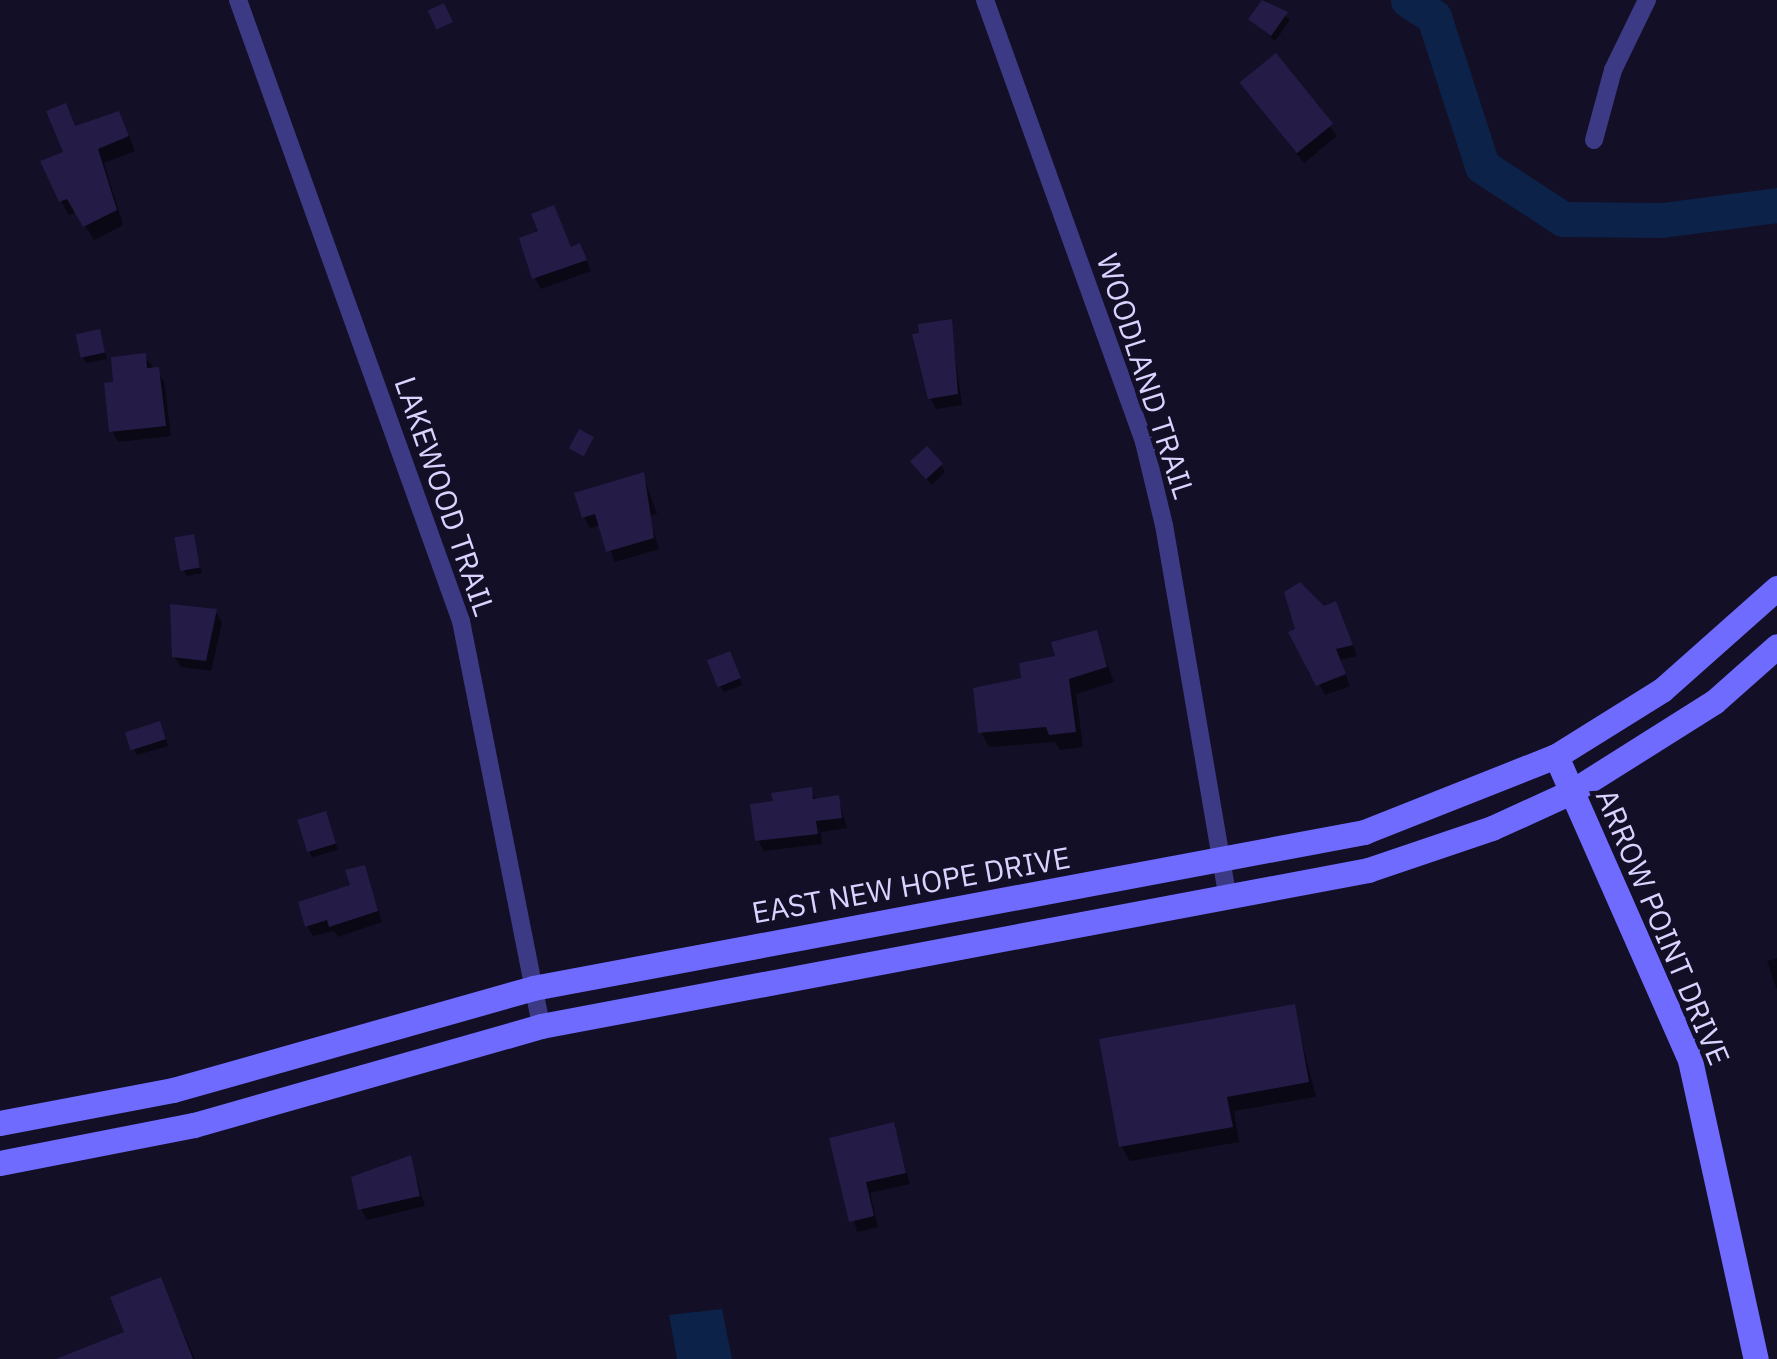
<!DOCTYPE html>
<html>
<head>
<meta charset="utf-8">
<style>
  body { margin:0 }
  #map { position:relative; width:1777px; height:1359px; overflow:hidden; background:#130f26; font-family:"IBM Plex Sans",sans-serif }
  div>[style] { position:absolute }
  .water>* { inset:0; background:#0c2248 }
  .shadow>* { inset:0; background:#0007 }
  .river>* { height:35px; margin:-17.5px; padding:0 17.5px; transform-origin:17.5px; border-radius:17.5px; background:#0c2248 }
  .building>* { inset:0; background:#241b47; transform-origin:0 0 }
  .street>* { height:18px; margin:-9px; padding:0 9px; transform-origin:9px; border-radius:9px; background:#3d3a85 }
  .secondary>* { height:25px; margin:-12.5px; padding:0 12.5px; transform-origin:12.5px; border-radius:12.5px; background:#6f6bff }
  span { translate:-50% -50%; white-space:nowrap; text-align:center; line-height:1.15; -webkit-text-stroke:9px #130f26; paint-order:stroke }
  .street-label { font-size:30px; color:#d9d4ff }
</style>
</head>
<body>
<div id="map">
  <div class="water">
    <div style="clip-path:polygon(722px 1309px,732px 1359px,677px 1359px,669px 1315px)"></div>
  </div>
  <div class="shadow">
    <div style="clip-path:polygon(1265px 0,1290px 20px,1275px 41px,1251px 19px)"></div>
    <div style="clip-path:polygon(1276px 57px,1337px 136px,1304px 163px,1249px 94px)"></div>
    <div style="clip-path:polygon(65px 106px,76px 128px,126px 128px,135px 151px,104px 163px,123px 225px,94px 240px,77px 212px,69px 215px,61px 201px)"></div>
    <div style="clip-path:polygon(572px 249px,585px 257px,591px 271px,541px 289px,535px 278px)"></div>
    <div style="clip-path:polygon(950px 321px,962px 405px,936px 409px,930px 398px)"></div>
    <div style="clip-path:polygon(99px 331px,107px 359px,86px 363px,82px 356px)"></div>
    <div style="clip-path:polygon(144px 356px,164px 381px,171px 436px,118px 442px,112px 431px,116px 384px)"></div>
    <div style="clip-path:polygon(913px 463px,941px 465px,945px 472px,932px 485px)"></div>
    <div style="clip-path:polygon(643px 475px,657px 514px,649px 516px,659px 549px,615px 562px,601px 525px,590px 528px,584px 517px)"></div>
    <div style="clip-path:polygon(192px 536px,202px 573px,187px 576px,183px 569px)"></div>
    <div style="clip-path:polygon(1286px 593px,1341px 615px,1357px 656px,1340px 660px,1350px 686px,1325px 695px,1314px 673px,1309px 675px)"></div>
    <div style="clip-path:polygon(216px 612px,222px 623px,211px 671px,181px 667px,174px 656px)"></div>
    <div style="clip-path:polygon(1096px 633px,1114px 682px,1076px 694px,1083px 747px,1060px 750px,1055px 742px,989px 747px,981px 732px,1024px 680px)"></div>
    <div style="clip-path:polygon(733px 661px,742px 685px,724px 692px,720px 686px)"></div>
    <div style="clip-path:polygon(163px 730px,168px 746px,137px 755px,133px 748px)"></div>
    <div style="clip-path:polygon(810px 790px,817px 801px,838px 798px,847px 828px,821px 832px,822px 844px,764px 851px,758px 840px,775px 803px)"></div>
    <div style="clip-path:polygon(325px 814px,338px 850px,312px 857px,309px 851px)"></div>
    <div style="clip-path:polygon(364px 868px,382px 922px,338px 937px,334px 931px,313px 936px,307px 926px,353px 887px)"></div>
    <div style="clip-path:polygon(1777px 958px,1777px 990px,1767px 961px)"></div>
    <div style="clip-path:polygon(1293px 1007px,1316px 1097px,1234px 1111px,1239px 1142px,1130px 1161px,1121px 1146px)"></div>
    <div style="clip-path:polygon(893px 1125px,910px 1184px,870px 1193px,878px 1227px,857px 1232px,832px 1140px)"></div>
    <div style="clip-path:polygon(410px 1158px,425px 1206px,367px 1220px,361px 1209px,388px 1171px,386px 1163px)"></div>
    <div style="clip-path:polygon(160px 1280px,195px 1359px,64px 1359px,127px 1333px)"></div>
  </div>
  <div class="river">
    <div style="left:1408px;top:0;width:31px;rotate:33deg"></div>
    <div style="left:1434px;top:17px;width:157px;rotate:72.1deg"></div>
    <div style="left:1482px;top:166px;width:97px;rotate:33.2deg"></div>
    <div style="left:1563px;top:219px;width:99px;rotate:0.6deg"></div>
    <div style="left:1662px;top:220px;width:116px;rotate:-7.4deg"></div>
  </div>
  <div class="building">
    <div style="clip-path:polygon(1262px 0,1288px 12px,1271px 36px,1248px 19px)"></div>
    <div style="left:444px;top:3px;width:21px;height:18px;rotate:65deg"></div>
    <div style="left:1276px;top:53px;width:91px;height:47px;rotate:51deg"></div>
    <div style="clip-path:polygon(66px 103px,75px 126px,119px 111px,129px 136px,98px 149px,117px 210px,83px 227px,67px 199px,59px 202px,40px 161px,63px 152px,46px 111px)"></div>
    <div style="clip-path:polygon(554px 205px,571px 247px,580px 243px,587px 260px,532px 279px,519px 238px,538px 231px,531px 214px)"></div>
    <div style="clip-path:polygon(952px 319px,958px 394px,928px 399px,912px 334px,919px 333px,918px 324px)"></div>
    <div style="left:100px;top:329px;width:24px;height:25px;rotate:78deg"></div>
    <div style="clip-path:polygon(146px 353px,147px 368px,159px 367px,166px 426px,109px 432px,104px 383px,113px 382px,111px 357px)"></div>
    <div style="left:579px;top:429px;width:17px;height:22px;rotate:28deg"></div>
    <div style="left:927px;top:446px;width:24px;height:23px;rotate:48deg"></div>
    <div style="clip-path:polygon(644px 472px,654px 538px,606px 552px,595px 514px,582px 518px,574px 493px)"></div>
    <div style="left:194px;top:534px;width:34px;height:20px;rotate:80deg"></div>
    <div style="clip-path:polygon(1300px 582px,1324px 606px,1336px 601px,1353px 645px,1336px 649px,1346px 674px,1316px 686px,1288px 632px,1295px 629px,1284px 592px)"></div>
    <div style="clip-path:polygon(170px 604px,217px 609px,206px 661px,172px 657px)"></div>
    <div style="clip-path:polygon(1097px 630px,1107px 667px,1069px 679px,1076px 732px,1049px 735px,1046px 727px,978px 733px,973px 688px,1021px 678px,1019px 663px,1055px 656px,1051px 642px)"></div>
    <div style="left:730px;top:651px;width:29px;height:25px;rotate:68deg"></div>
    <div style="left:160px;top:721px;width:19px;height:37px;rotate:72deg"></div>
    <div style="clip-path:polygon(812px 787px,813px 799px,839px 795px,842px 818px,816px 821px,818px 834px,755px 841px,750px 804px,773px 801px,771px 793px)"></div>
    <div style="left:326px;top:811px;width:34px;height:30px;rotate:73deg"></div>
    <div style="clip-path:polygon(365px 865px,378px 911px,329px 927px,327px 920px,305px 927px,298px 902px,350px 885px,345px 870px)"></div>
    <div style="clip-path:polygon(1295px 1004px,1309px 1082px,1227px 1097px,1233px 1127px,1119px 1147px,1099px 1039px)"></div>
    <div style="clip-path:polygon(894px 1122px,906px 1173px,866px 1182px,874px 1216px,849px 1222px,829px 1138px)"></div>
    <div style="clip-path:polygon(411px 1155px,420px 1196px,358px 1210px,351px 1177px)"></div>
    <div style="clip-path:polygon(161px 1277px,193px 1359px,56px 1359px,124px 1332px,110px 1297px)"></div>
  </div>
  <div class="street">
    <div style="left:238px;top:0;width:660px;rotate:70.25deg"></div>
    <div style="left:461px;top:621px;width:413px;rotate:78.8deg"></div>
    <div style="left:985px;top:0;width:470px;rotate:70.2deg"></div>
    <div style="left:1144px;top:442px;width:85px;rotate:76.5deg"></div>
    <div style="left:1164px;top:525px;width:380px;rotate:80.3deg"></div>
    <div style="left:1594px;top:140px;width:73px;rotate:-74.8deg"></div>
    <div style="left:1613px;top:70px;width:78px;rotate:-64.1deg"></div>
  </div>
  <div class="secondary">
    <div style="left:1556px;top:756px;width:332px;rotate:66.2deg"></div>
    <div style="left:1690px;top:1060px;width:306px;rotate:77.6deg"></div>
    <div style="left:0;top:1123px;width:176px;rotate:-10.8deg"></div>
    <div style="left:173px;top:1090px;width:374px;rotate:-15.8deg"></div>
    <div style="left:533px;top:988px;width:846px;rotate:-10.63deg"></div>
    <div style="left:1364px;top:832px;width:206px;rotate:-21.6deg"></div>
    <div style="left:1556px;top:756px;width:125px;rotate:-31.9deg"></div>
    <div style="left:1662px;top:690px;width:154px;rotate:-41.6deg"></div>
    <div style="left:0;top:1163px;width:198px;rotate:-11.1deg"></div>
    <div style="left:194px;top:1125px;width:361px;rotate:-15.9deg"></div>
    <div style="left:541px;top:1026px;width:842px;rotate:-10.68deg"></div>
    <div style="left:1368px;top:870px;width:131px;rotate:-18.7deg"></div>
    <div style="left:1492px;top:828px;width:87px;rotate:-24.5deg"></div>
    <div style="left:1571px;top:792px;width:169px;rotate:-32.2deg"></div>
    <div style="left:1714px;top:702px;width:84px;rotate:-41.6deg"></div>
  </div>
  <div class="street-label">
    <span style="left:1146px;top:376px;rotate:72deg">WOODLAND TRAIL</span>
    <span style="left:445px;top:496px;rotate:71deg">LAKEWOOD TRAIL</span>
    <span style="left:911px;top:885px;rotate:-10deg">EAST NEW HOPE DRIVE</span>
    <span style="left:1663px;top:927px;rotate:67deg">ARROW POINT DRIVE</span>
  </div>
</div>
</body>
</html>
